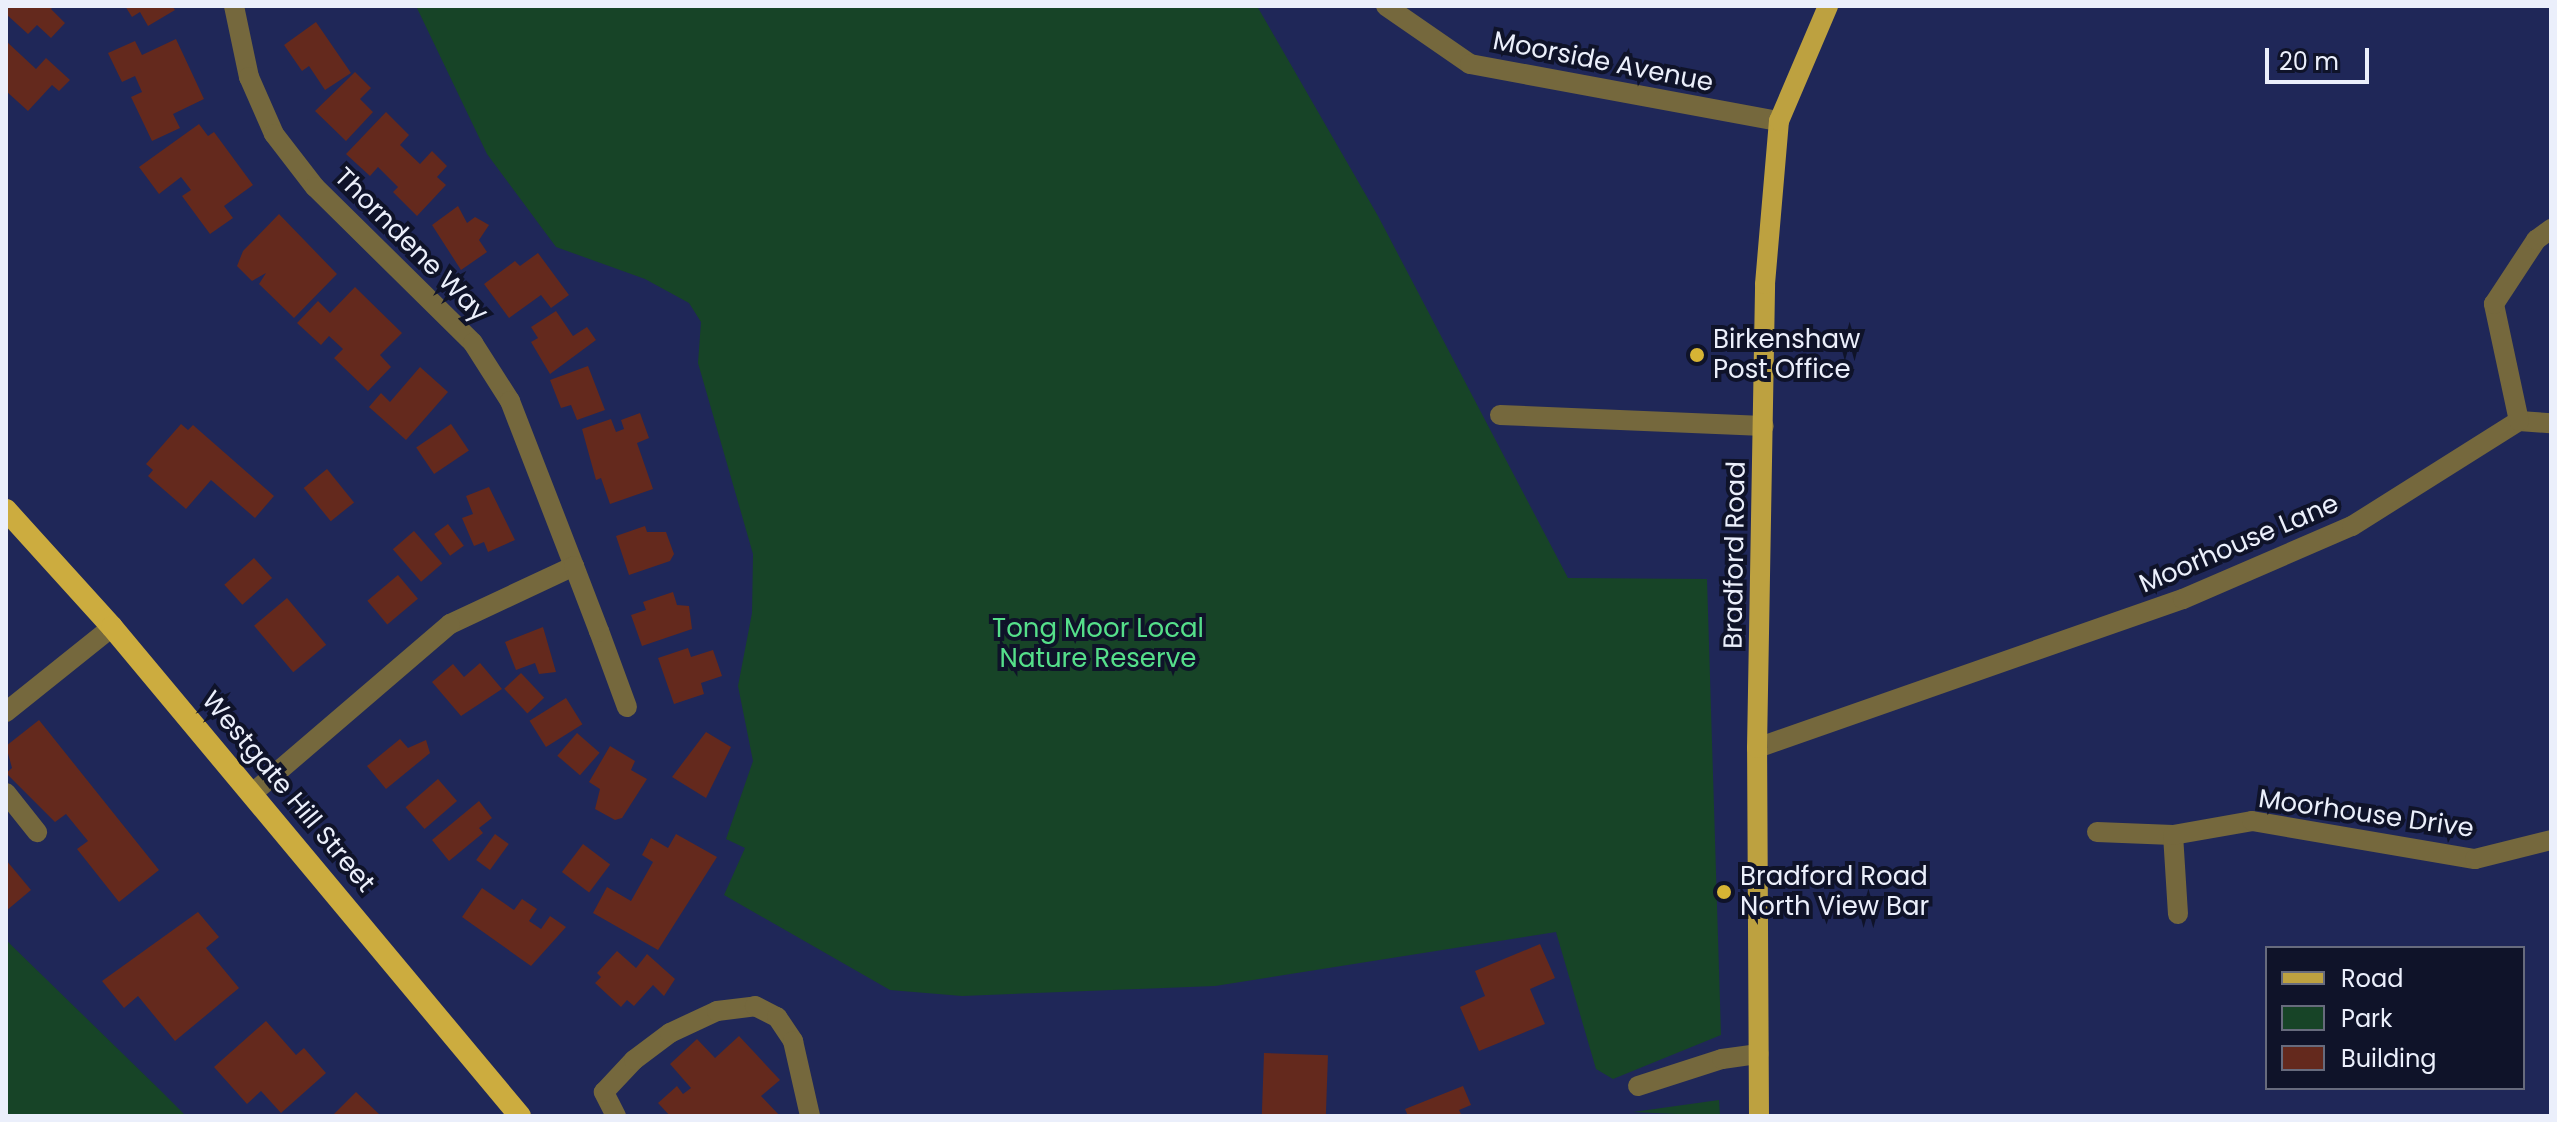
<!DOCTYPE html>
<html>
<head>
<meta charset="utf-8">
<style>
  body { margin:0 }
  #map { position:relative; width:2557px; height:1122px; overflow:hidden; background:#1f2758; font-family:Poppins,sans-serif }
  div>[style] { position:absolute }
  .green>* { inset:0; background:#174427 }
  .building>* { inset:0; background:#64291d; transform-origin:0 0 }
  .service>* { height:20px; margin:-10px; padding:0 10px; transform-origin:10px; border-radius:10px; background:#75683d }
  .minor>* { height:20px; margin:-10px; padding:0 10px; transform-origin:10px; border-radius:10px; background:#75683d }
  .primary>* { height:20px; margin:-10px; padding:0 10px; transform-origin:10px; border-radius:10px; background:#bda140 }
  .trunk>* { height:22px; margin:-11px; padding:0 11px; transform-origin:11px; border-radius:11px; background:#ccac3f }
  .dots>* { width:22px; height:22px; translate:-50% -50%; box-sizing:border-box; border:4px solid #0f1329; border-radius:50% }
  span { translate:-50% -50%; white-space:nowrap; text-align:center; line-height:1.15; -webkit-text-stroke:8px #0f1329; paint-order:stroke }
  .street-label { font-size:26px; color:#ebeffb }
  .poi-label { font-size:26px; color:#ebeffb }
  .left { translate:0 -50%; text-align:left }
  .park-label { font-size:26px; color:#55df8a }
  .frame { position:absolute; inset:0; border:8px solid #ebeffb; pointer-events:none }
  .legend { position:absolute; left:2265px; top:946px; width:260px; height:144px; box-sizing:border-box; background:#0f1329; border:2px solid #676b7d; margin:0; padding:10px 14px; list-style:none; font-size:24px; color:#ebeffb }
  .legend li { display:flex; align-items:center; gap:16px; height:40px }
  .legend b { width:40px; border:2px solid #676b7d }
  .scale { position:absolute; left:2265px; top:48px; width:104px; height:36px; box-sizing:border-box; border:4px solid #ebeffb; border-top:0; padding-left:10px; font-size:24px; line-height:28px; white-space:nowrap; color:#ebeffb; -webkit-text-stroke:6px #0f1329; paint-order:stroke }
</style>
</head>
<body>
<div id="map">
  <div class="green">
    <div style="clip-path:polygon(416px 6px,1257px 6px,1378px 216px,1568px 578px,1707px 579px,1721px 1035px,1613px 1079px,1596px 1069px,1556px 932px,1215px 986px,962px 996px,890px 990px,724px 895px,745px 848px,726px 839px,753px 761px,738px 686px,752px 613px,753px 554px,698px 363px,701px 322px,689px 303px,645px 279px,556px 247px,487px 154px)"></div>
    <div style="clip-path:polygon(6px 940px,159px 1089px,186px 1116px,6px 1116px)"></div>
    <div style="clip-path:polygon(1719px 1100px,1720px 1116px,1633px 1112px)"></div>
  </div>
  <div class="building">
    <div style="clip-path:polygon(6px 6px,54px 6px,51px 9px,65px 23px,51px 38px,37px 25px,28px 34px,6px 14px)"></div>
    <div style="clip-path:polygon(125px 6px,172px 6px,175px 10px,148px 26px,140px 12px,132px 17px)"></div>
    <div style="clip-path:polygon(316px 22px,351px 73px,325px 90px,309px 66px,302px 71px,284px 45px)"></div>
    <div style="clip-path:polygon(176px 39px,204px 99px,173px 114px,180px 128px,152px 141px,131px 97px,142px 92px,135px 76px,122px 82px,108px 53px,135px 41px,142px 55px)"></div>
    <div style="clip-path:polygon(6px 41px,36px 69px,46px 58px,70px 80px,59px 91px,52px 85px,28px 111px,6px 91px)"></div>
    <div style="clip-path:polygon(355px 72px,371px 88px,360px 99px,373px 112px,346px 141px,315px 111px)"></div>
    <div style="clip-path:polygon(386px 112px,409px 135px,400px 145px,420px 164px,432px 151px,447px 166px,437px 177px,446px 185px,417px 216px,393px 192px,398px 187px,378px 167px,370px 176px,346px 154px)"></div>
    <div style="clip-path:polygon(199px 124px,208px 136px,214px 132px,253px 185px,224px 206px,233px 218px,210px 234px,182px 196px,191px 190px,181px 177px,159px 194px,139px 167px)"></div>
    <div style="clip-path:polygon(458px 206px,467px 223px,475px 217px,489px 225px,479px 240px,487px 252px,461px 270px,432px 225px)"></div>
    <div style="clip-path:polygon(279px 214px,337px 274px,294px 318px,259px 284px,266px 273px,252px 281px,237px 266px,243px 251px)"></div>
    <div style="clip-path:polygon(538px 253px,569px 295px,551px 308px,541px 295px,509px 318px,484px 284px,515px 261px,520px 266px)"></div>
    <div style="clip-path:polygon(355px 287px,402px 333px,380px 355px,391px 367px,368px 391px,334px 358px,343px 349px,329px 336px,321px 345px,297px 323px,318px 301px,330px 313px)"></div>
    <div style="clip-path:polygon(556px 311px,573px 336px,587px 327px,596px 340px,550px 374px,531px 342px,538px 338px,531px 327px)"></div>
    <div style="clip-path:polygon(588px 366px,605px 410px,577px 420px,571px 405px,561px 408px,550px 380px)"></div>
    <div style="clip-path:polygon(420px 367px,448px 392px,406px 440px,369px 407px,381px 393px,390px 402px)"></div>
    <div style="clip-path:polygon(640px 413px,649px 438px,637px 443px,653px 489px,610px 504px,601px 478px,596px 480px,582px 429px,611px 419px,616px 432px,624px 429px,621px 420px)"></div>
    <div style="clip-path:polygon(181px 424px,188px 430px,193px 425px,274px 496px,255px 518px,211px 480px,186px 509px,148px 476px,153px 470px,146px 464px)"></div>
    <div style="left:451px;top:424px;width:32px;height:42px;rotate:56deg"></div>
    <div style="left:327px;top:469px;width:43px;height:30px;rotate:51deg"></div>
    <div style="clip-path:polygon(489px 487px,515px 540px,488px 552px,484px 542px,474px 546px,462px 518px,473px 514px,466px 496px)"></div>
    <div style="left:448px;top:524px;width:27px;height:17px;rotate:54deg"></div>
    <div style="clip-path:polygon(645px 526px,647px 532px,666px 532px,674px 554px,670px 561px,629px 575px,616px 536px)"></div>
    <div style="left:414px;top:531px;width:43px;height:28px;rotate:49deg"></div>
    <div style="left:254px;top:558px;width:27px;height:40px;rotate:48deg"></div>
    <div style="left:398px;top:575px;width:31px;height:40px;rotate:50deg"></div>
    <div style="clip-path:polygon(673px 592px,677px 605px,689px 606px,692px 629px,642px 646px,631px 615px,646px 610px,643px 602px)"></div>
    <div style="left:287px;top:598px;width:61px;height:43px;rotate:50deg"></div>
    <div style="clip-path:polygon(543px 627px,556px 672px,539px 674px,535px 663px,516px 670px,505px 642px)"></div>
    <div style="clip-path:polygon(688px 648px,691px 657px,713px 650px,722px 676px,701px 683px,704px 694px,674px 704px,658px 658px)"></div>
    <div style="clip-path:polygon(480px 663px,502px 689px,461px 716px,432px 682px,453px 664px,464px 677px)"></div>
    <div style="left:521px;top:673px;width:34px;height:23px;rotate:47deg"></div>
    <div style="left:566px;top:698px;width:31px;height:43px;rotate:58deg"></div>
    <div style="clip-path:polygon(39px 720px,159px 870px,119px 902px,77px 849px,88px 841px,66px 814px,55px 822px,6px 773px,12px 768px,6px 746px)"></div>
    <div style="clip-path:polygon(706px 732px,731px 747px,706px 798px,672px 777px)"></div>
    <div style="left:577px;top:733px;width:30px;height:30px;rotate:41deg"></div>
    <div style="clip-path:polygon(400px 739px,408px 748px,426px 740px,430px 753px,386px 789px,367px 766px)"></div>
    <div style="clip-path:polygon(610px 746px,635px 761px,631px 770px,647px 779px,622px 818px,615px 820px,595px 809px,600px 789px,589px 782px)"></div>
    <div style="left:438px;top:779px;width:29px;height:43px;rotate:49deg"></div>
    <div style="clip-path:polygon(479px 801px,492px 818px,479px 828px,483px 833px,449px 861px,432px 840px)"></div>
    <div style="left:495px;top:834px;width:17px;height:32px;rotate:36deg"></div>
    <div style="clip-path:polygon(676px 834px,717px 857px,658px 950px,593px 913px,607px 887px,631px 901px,653px 862px,642px 855px,651px 838px,668px 848px)"></div>
    <div style="left:583px;top:844px;width:34px;height:35px;rotate:37deg"></div>
    <div style="clip-path:polygon(6px 860px,31px 890px,6px 911px)"></div>
    <div style="clip-path:polygon(482px 888px,514px 910px,522px 899px,537px 909px,529px 921px,541px 929px,550px 916px,566px 927px,531px 966px,462px 917px)"></div>
    <div style="clip-path:polygon(198px 912px,219px 937px,206px 948px,239px 988px,175px 1041px,138px 996px,124px 1008px,102px 981px)"></div>
    <div style="clip-path:polygon(1540px 944px,1555px 978px,1530px 989px,1545px 1024px,1479px 1051px,1460px 1007px,1485px 996px,1475px 971px)"></div>
    <div style="clip-path:polygon(617px 951px,636px 968px,647px 954px,675px 979px,664px 996px,653px 985px,634px 1006px,627px 1000px,621px 1007px,595px 983px,601px 977px,597px 973px)"></div>
    <div style="clip-path:polygon(266px 1021px,296px 1055px,304px 1048px,326px 1073px,281px 1113px,261px 1091px,247px 1104px,214px 1067px)"></div>
    <div style="clip-path:polygon(739px 1036px,780px 1080px,761px 1096px,780px 1116px,670px 1116px,658px 1103px,677px 1086px,683px 1094px,691px 1088px,670px 1064px,697px 1039px,715px 1058px)"></div>
    <div style="left:1264px;top:1053px;width:64px;height:63px;rotate:2deg"></div>
    <div style="clip-path:polygon(1463px 1086px,1471px 1105px,1459px 1110px,1462px 1116px,1408px 1116px,1405px 1109px)"></div>
    <div style="clip-path:polygon(356px 1092px,381px 1116px,332px 1116px)"></div>
  </div>
  <div class="service">
    <div style="left:1500px;top:415px;width:264px;rotate:2.4deg"></div>
    <div style="left:599px;top:631px;width:81px;rotate:69.8deg"></div>
    <div style="left:6px;top:712px;width:136px;rotate:-38.7deg"></div>
    <div style="left:6px;top:793px;width:50px;rotate:51.5deg"></div>
    <div style="left:1638px;top:1086px;width:88px;rotate:-17.8deg"></div>
    <div style="left:1722px;top:1059px;width:37px;rotate:-8deg"></div>
    <div style="left:616px;top:1116px;width:27px;rotate:-117deg"></div>
    <div style="left:604px;top:1092px;width:44px;rotate:-46.8deg"></div>
    <div style="left:634px;top:1060px;width:45px;rotate:-36.9deg"></div>
    <div style="left:670px;top:1033px;width:52px;rotate:-25.1deg"></div>
    <div style="left:717px;top:1011px;width:38px;rotate:-7deg"></div>
    <div style="left:755px;top:1006px;width:25px;rotate:27deg"></div>
    <div style="left:777px;top:1017px;width:29px;rotate:56deg"></div>
    <div style="left:793px;top:1041px;width:77px;rotate:77.2deg"></div>
  </div>
  <div class="minor">
    <div style="left:234px;top:6px;width:73px;rotate:78.1deg"></div>
    <div style="left:249px;top:77px;width:62px;rotate:66.3deg"></div>
    <div style="left:274px;top:134px;width:67px;rotate:52.3deg"></div>
    <div style="left:315px;top:187px;width:222px;rotate:44.6deg"></div>
    <div style="left:473px;top:343px;width:69px;rotate:57.5deg"></div>
    <div style="left:510px;top:401px;width:177px;rotate:68.8deg"></div>
    <div style="left:574px;top:566px;width:137px;rotate:154.9deg"></div>
    <div style="left:450px;top:624px;width:260px;rotate:139.4deg"></div>
    <div style="left:1386px;top:6px;width:102px;rotate:34.6deg"></div>
    <div style="left:1470px;top:64px;width:314px;rotate:10.5deg"></div>
    <div style="left:2519px;top:421px;width:32px;rotate:4deg"></div>
    <div style="left:574px;top:566px;width:70px;rotate:69deg"></div>
    <div style="left:1757px;top:748px;width:451px;rotate:-19.3deg"></div>
    <div style="left:2183px;top:599px;width:184px;rotate:-23.4deg"></div>
    <div style="left:2352px;top:526px;width:197px;rotate:-32.2deg"></div>
    <div style="left:2519px;top:421px;width:120px;rotate:-102.1deg"></div>
    <div style="left:2494px;top:304px;width:77px;rotate:-56.7deg"></div>
    <div style="left:2536px;top:240px;width:19px;rotate:-36deg"></div>
    <div style="left:2097px;top:832px;width:76px;rotate:2.3deg"></div>
    <div style="left:2178px;top:914px;width:79px;rotate:-93.6deg"></div>
    <div style="left:2173px;top:835px;width:80px;rotate:-10deg"></div>
    <div style="left:2252px;top:821px;width:226px;rotate:9.7deg"></div>
    <div style="left:2475px;top:859px;width:78px;rotate:-14deg"></div>
  </div>
  <div class="primary">
    <div style="left:1759px;top:1116px;width:368px;rotate:-90.3deg"></div>
    <div style="left:1757px;top:748px;width:464px;rotate:-89deg"></div>
    <div style="left:1765px;top:284px;width:164px;rotate:-85.1deg"></div>
    <div style="left:1779px;top:121px;width:125px;rotate:-66.9deg"></div>
  </div>
  <div class="trunk">
    <div style="left:6px;top:510px;width:158px;rotate:47.8deg"></div>
    <div style="left:112px;top:627px;width:637px;rotate:50.16deg"></div>
  </div>
  <div class="dots">
    <div style="left:1697px;top:355px;background:#d7b434"></div>
    <div style="left:1724px;top:892px;background:#d7b434"></div>
  </div>
  <div class="street-label">
    <span style="left:1603px;top:62px;rotate:11deg">Moorside Avenue</span>
    <span style="left:411px;top:245px;rotate:45deg">Thorndene Way</span>
    <span style="left:2239px;top:544px;rotate:-23deg">Moorhouse Lane</span>
    <span style="left:1735px;top:555px;rotate:-89deg">Bradford Road</span>
    <span style="left:288px;top:792px;rotate:50deg">Westgate Hill Street</span>
    <span style="left:2366px;top:814px;rotate:8deg">Moorhouse Drive</span>
  </div>
  <div class="poi-label">
    <span class="left" style="left:1713px;top:355px">Birkenshaw<br>Post Office</span>
    <span class="left" style="left:1740px;top:892px">Bradford Road<br>North View Bar</span>
  </div>
  <div class="park-label">
    <span style="left:1098px;top:644px">Tong Moor Local<br>Nature Reserve</span>
  </div>
  <div class="frame"></div>
  <ul class="legend">
  <li><b style="height:10px;background:#bda140"></b>Road</li>
  <li><b style="height:22px;background:#174427"></b>Park</li>
  <li><b style="height:22px;background:#64291d"></b>Building</li>
  </ul>
  <div class="scale">20 m</div>
</div>
</body>
</html>
